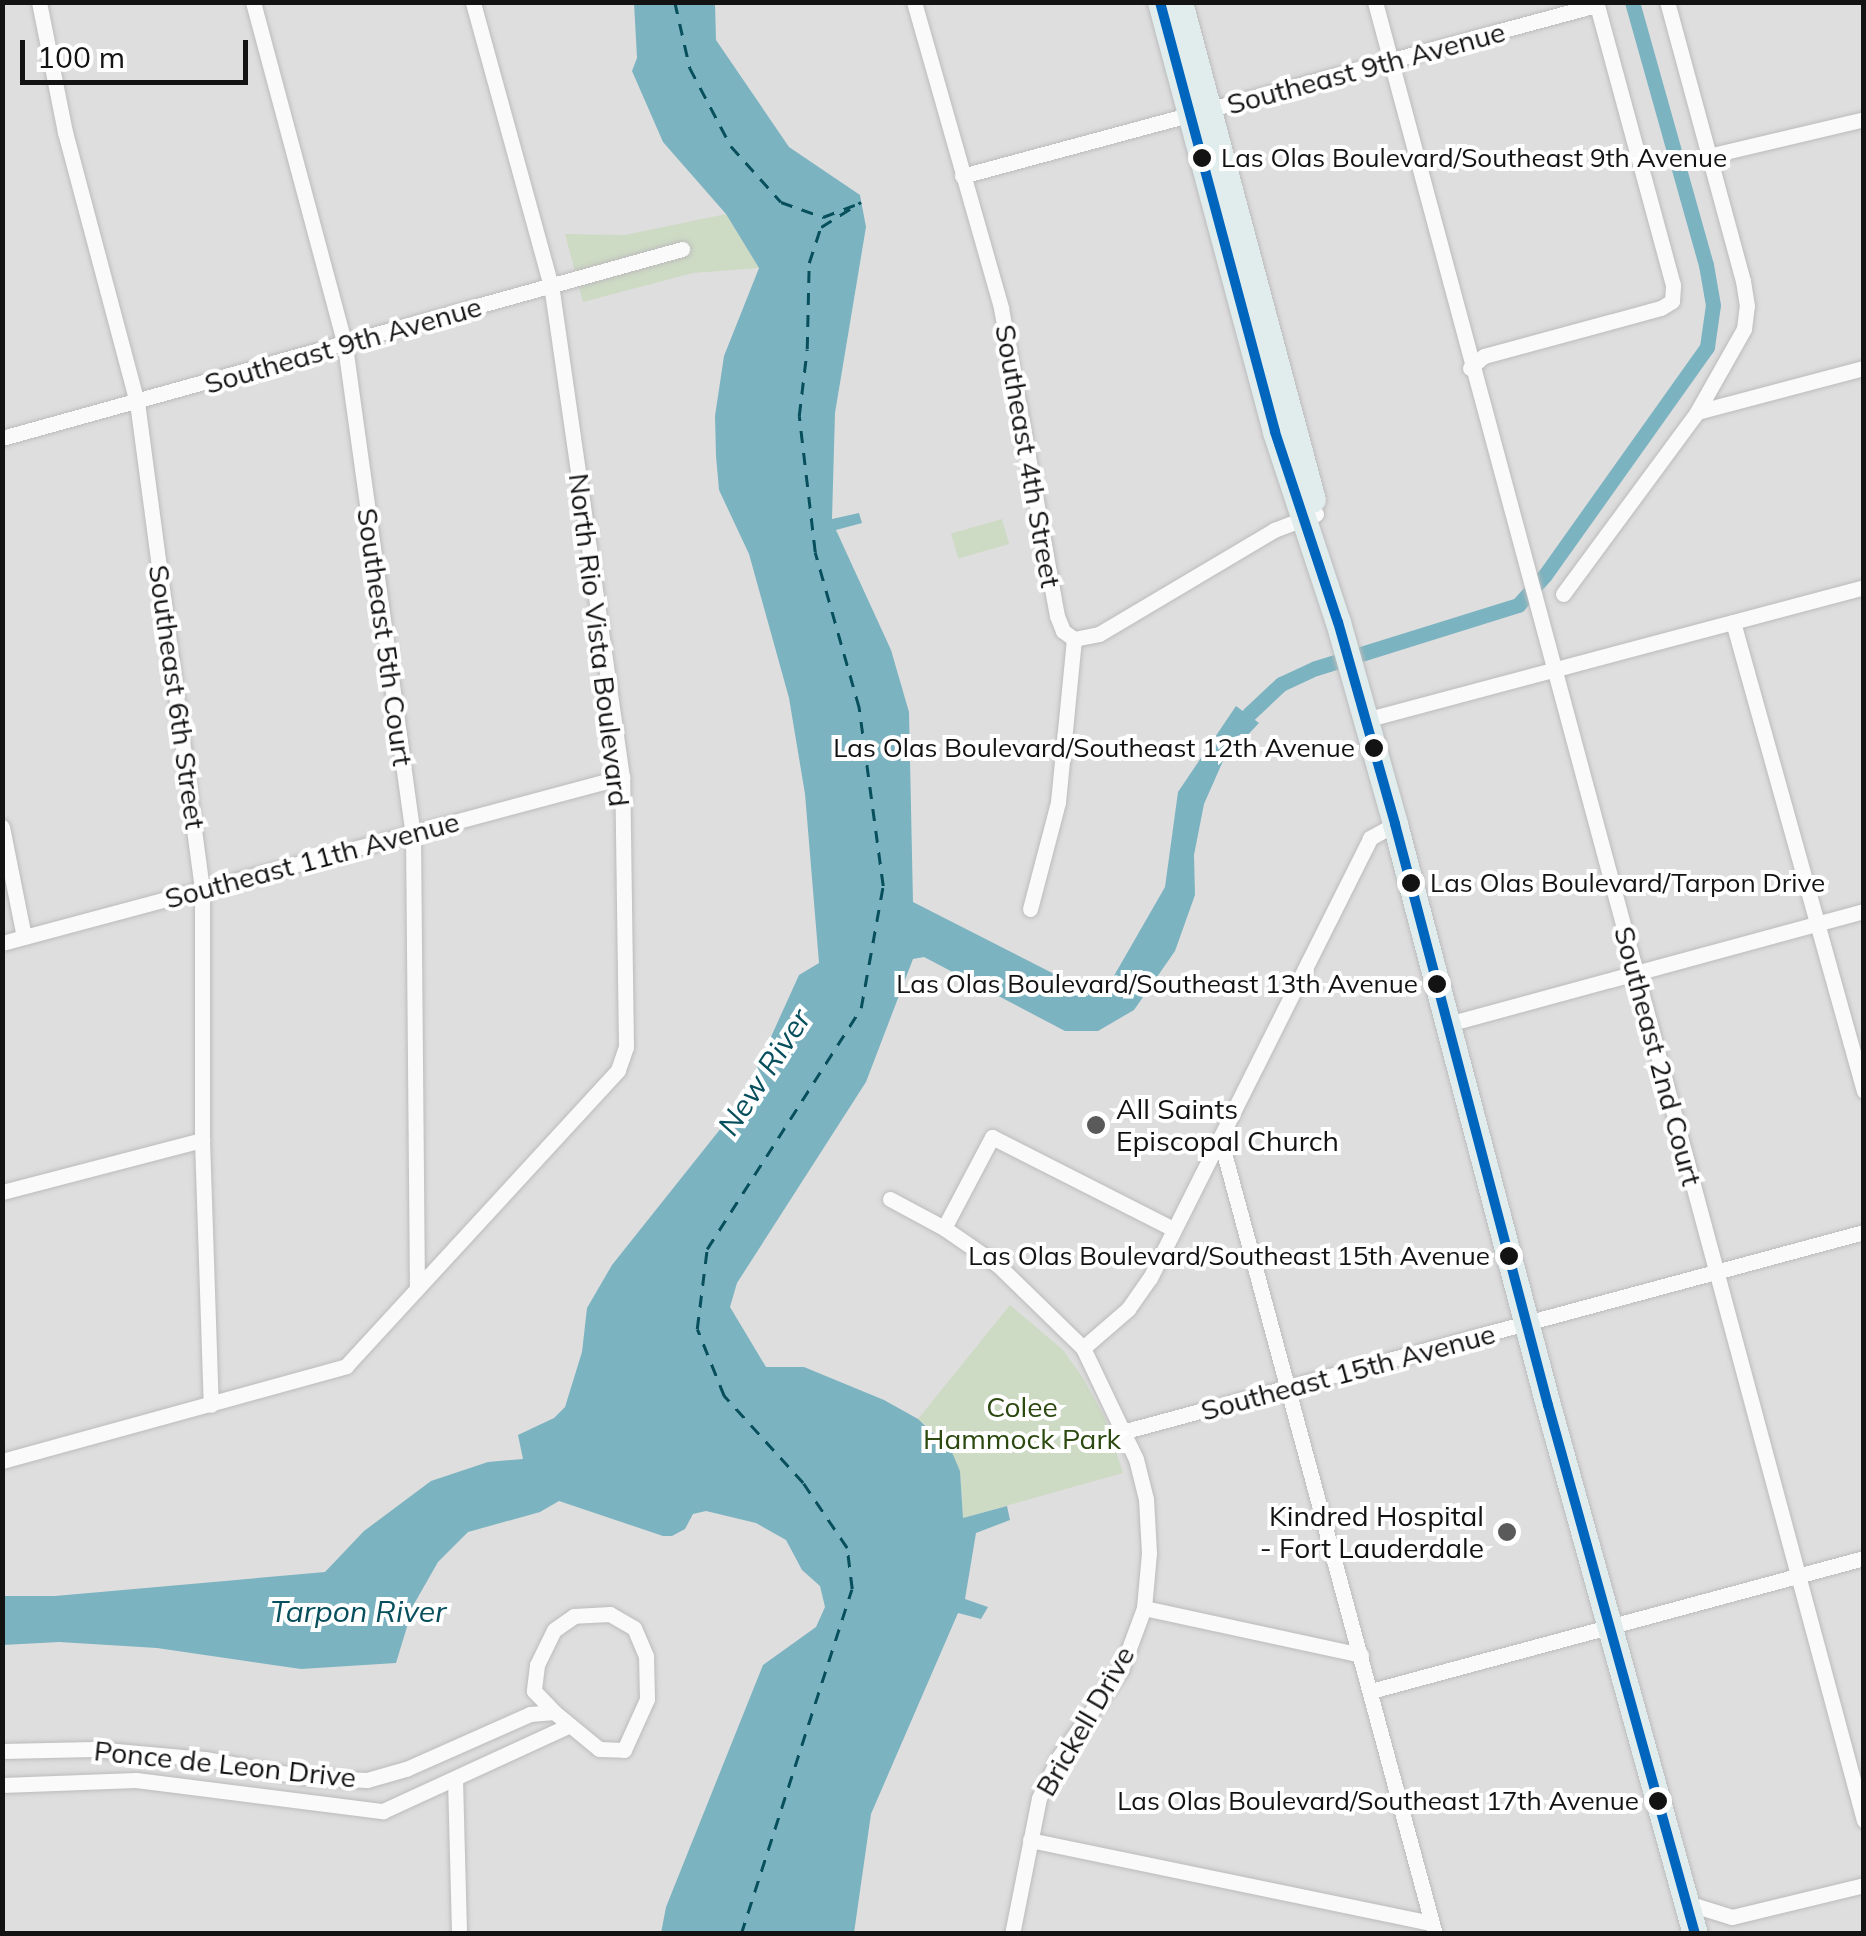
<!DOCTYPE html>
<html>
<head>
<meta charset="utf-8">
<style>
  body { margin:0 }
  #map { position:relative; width:1866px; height:1936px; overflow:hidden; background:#dfdedf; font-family:Mulish,sans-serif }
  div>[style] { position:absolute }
  .green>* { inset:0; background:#cddac4; transform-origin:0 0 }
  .water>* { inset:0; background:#7cb3c0 }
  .canal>* { height:15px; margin:-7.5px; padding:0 7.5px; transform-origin:7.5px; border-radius:7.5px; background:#7cb3c0 }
  .ferry>* { height:2.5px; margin-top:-1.25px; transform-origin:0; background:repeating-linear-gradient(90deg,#074f5c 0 12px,transparent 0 22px) }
  .roads { filter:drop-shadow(0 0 2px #bcbbbc) drop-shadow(0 0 2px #bcbbbc) }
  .minor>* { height:15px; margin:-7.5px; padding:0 7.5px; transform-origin:7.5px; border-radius:7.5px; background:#fafafa }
  .primary>* { height:25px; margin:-12.5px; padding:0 12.5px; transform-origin:12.5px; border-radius:12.5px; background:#e1ecec }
  .bus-1>* { height:10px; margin:-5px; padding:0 5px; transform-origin:5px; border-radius:5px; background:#0065bd }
  .dots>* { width:28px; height:28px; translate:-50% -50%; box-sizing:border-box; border:5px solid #fff; border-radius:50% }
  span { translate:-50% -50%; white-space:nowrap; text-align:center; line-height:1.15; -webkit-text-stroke:8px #fff; paint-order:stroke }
  .bus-label { font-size:26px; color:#141314 }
  .left { translate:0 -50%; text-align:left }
  .right { translate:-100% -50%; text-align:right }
  .street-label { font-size:28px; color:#141314 }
  .poi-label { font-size:28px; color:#141314 }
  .park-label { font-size:28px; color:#2c4910 }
  .water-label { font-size:30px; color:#074f5c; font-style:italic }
  .frame { position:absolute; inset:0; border:5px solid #141314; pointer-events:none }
  .scale { position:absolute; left:20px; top:40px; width:228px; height:45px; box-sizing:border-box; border:5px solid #141314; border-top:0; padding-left:12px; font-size:30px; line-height:35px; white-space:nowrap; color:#141314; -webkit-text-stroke:8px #fff; paint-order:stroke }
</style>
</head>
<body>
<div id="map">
  <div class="green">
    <div style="clip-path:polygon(726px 214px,759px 268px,693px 273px,583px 302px,565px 234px,625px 235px)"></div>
    <div style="left:1002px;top:519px;width:26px;height:53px;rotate:74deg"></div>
    <div style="clip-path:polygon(1010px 1305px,1063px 1350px,1083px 1378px,1106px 1420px,1123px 1473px,963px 1518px,960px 1471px,942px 1438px,918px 1419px)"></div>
  </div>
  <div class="water">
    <div style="clip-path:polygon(634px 3px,715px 3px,716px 40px,789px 147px,860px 195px,866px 227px,835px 413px,832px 519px,859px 513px,862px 523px,836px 530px,891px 650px,909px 712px,913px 902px,1064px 979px,1092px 987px,1111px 981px,1165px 887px,1178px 792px,1236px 706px,1259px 723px,1223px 761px,1204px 804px,1194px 855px,1195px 895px,1175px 951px,1134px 1010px,1098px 1031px,1065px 1031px,924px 957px,913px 959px,866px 1082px,737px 1283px,730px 1307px,766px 1367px,804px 1367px,884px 1400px,918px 1419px,951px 1450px,960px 1471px,963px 1518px,1007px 1506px,1010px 1520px,976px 1533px,965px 1599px,988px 1607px,981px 1619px,958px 1613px,871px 1814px,854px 1933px,661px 1933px,666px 1907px,763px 1665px,816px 1627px,825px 1607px,820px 1586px,802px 1570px,786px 1540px,756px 1523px,706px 1511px,693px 1514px,685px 1529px,672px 1536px,663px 1536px,559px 1501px,540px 1512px,468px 1532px,438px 1562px,414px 1604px,396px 1663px,301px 1669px,157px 1648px,59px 1642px,3px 1645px,3px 1596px,55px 1596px,325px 1572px,364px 1531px,431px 1481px,488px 1462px,523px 1459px,518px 1435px,554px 1418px,565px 1407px,582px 1352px,587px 1308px,612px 1265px,741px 1103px,799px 975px,819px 963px,805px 794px,789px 698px,749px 554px,719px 490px,716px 456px,715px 416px,724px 356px,759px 268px,726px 214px,663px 142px,632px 71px,637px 58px)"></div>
  </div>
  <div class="canal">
    <div style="left:1249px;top:714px;width:44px;rotate:-43.2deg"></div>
    <div style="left:1281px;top:684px;width:38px;rotate:-25deg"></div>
    <div style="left:1316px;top:668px;width:212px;rotate:-17.3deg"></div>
    <div style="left:1518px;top:605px;width:40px;rotate:-48deg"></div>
    <div style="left:1545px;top:575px;width:280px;rotate:-54.6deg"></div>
    <div style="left:1707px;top:347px;width:42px;rotate:-81.9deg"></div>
    <div style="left:1713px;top:305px;width:41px;rotate:-99.9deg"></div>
    <div style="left:1706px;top:265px;width:273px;rotate:-105.7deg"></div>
  </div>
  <div class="ferry">
    <div style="left:675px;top:2px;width:68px;rotate:77.2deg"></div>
    <div style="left:690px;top:68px;width:88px;rotate:62.3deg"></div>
    <div style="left:731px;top:146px;width:75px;rotate:48.2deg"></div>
    <div style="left:781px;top:202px;width:45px;rotate:19.7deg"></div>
    <div style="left:823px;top:217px;width:34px;rotate:-21deg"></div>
    <div style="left:741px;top:1934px;width:362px;rotate:-72.2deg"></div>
    <div style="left:852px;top:1589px;width:41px;rotate:-97deg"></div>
    <div style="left:847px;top:1548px;width:78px;rotate:-124.1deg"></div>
    <div style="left:803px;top:1483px;width:118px;rotate:-132.2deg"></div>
    <div style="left:724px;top:1396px;width:72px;rotate:-111.9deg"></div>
    <div style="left:697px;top:1329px;width:81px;rotate:-82.9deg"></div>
    <div style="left:707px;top:1249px;width:286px;rotate:-57.4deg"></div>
    <div style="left:861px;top:1008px;width:124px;rotate:-79.8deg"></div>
    <div style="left:883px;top:886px;width:180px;rotate:-97.7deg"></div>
    <div style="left:859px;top:708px;width:162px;rotate:-105.8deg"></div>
    <div style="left:815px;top:552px;width:137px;rotate:-96.7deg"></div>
    <div style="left:799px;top:416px;width:67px;rotate:-83.2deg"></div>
    <div style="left:807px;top:349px;width:86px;rotate:-88.7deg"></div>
    <div style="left:809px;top:263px;width:38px;rotate:-72deg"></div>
    <div style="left:821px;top:227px;width:47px;rotate:-32deg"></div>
  </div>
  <div class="roads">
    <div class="minor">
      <div style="left:39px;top:2px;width:133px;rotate:78.7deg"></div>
      <div style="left:65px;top:132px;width:279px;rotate:75.1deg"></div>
      <div style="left:137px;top:402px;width:491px;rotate:82.4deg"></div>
      <div style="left:202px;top:889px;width:251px;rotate:90deg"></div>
      <div style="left:202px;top:1140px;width:265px;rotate:88.1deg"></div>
      <div style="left:253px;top:2px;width:356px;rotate:75deg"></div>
      <div style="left:345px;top:346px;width:492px;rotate:82.1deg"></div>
      <div style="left:413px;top:833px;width:452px;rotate:89.5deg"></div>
      <div style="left:914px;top:2px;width:318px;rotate:74.1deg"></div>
      <div style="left:1001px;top:308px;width:313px;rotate:79.7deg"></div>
      <div style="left:1057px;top:616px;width:16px;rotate:68deg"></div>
      <div style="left:1063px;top:631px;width:14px;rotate:36deg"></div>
      <div style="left:1375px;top:2px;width:1883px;rotate:74.95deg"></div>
      <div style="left:1708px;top:156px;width:160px;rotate:-13.3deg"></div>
      <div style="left:962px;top:176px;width:657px;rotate:-15.09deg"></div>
      <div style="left:1470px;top:368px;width:18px;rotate:-41deg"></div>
      <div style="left:1484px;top:356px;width:183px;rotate:-15.2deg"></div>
      <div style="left:1661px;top:308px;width:13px;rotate:-32deg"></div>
      <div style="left:1672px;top:301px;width:16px;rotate:-86deg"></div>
      <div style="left:1673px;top:285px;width:293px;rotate:-105.2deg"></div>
      <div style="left:1697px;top:412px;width:173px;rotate:-14.8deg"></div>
      <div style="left:2px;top:438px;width:706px;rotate:-15.53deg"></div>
      <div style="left:1563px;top:594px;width:226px;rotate:-53.6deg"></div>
      <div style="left:1697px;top:412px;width:95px;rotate:-60.5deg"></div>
      <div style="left:1744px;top:329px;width:23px;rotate:-83deg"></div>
      <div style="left:1747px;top:306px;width:25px;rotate:-99deg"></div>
      <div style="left:1743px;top:281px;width:289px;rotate:-105.2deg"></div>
      <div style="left:1733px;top:622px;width:487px;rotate:74.4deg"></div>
      <div style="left:1074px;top:639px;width:25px;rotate:-11deg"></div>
      <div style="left:1099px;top:634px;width:204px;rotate:-30.7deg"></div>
      <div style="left:1274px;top:530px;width:45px;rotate:-20.9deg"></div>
      <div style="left:1365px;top:720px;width:516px;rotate:-14.92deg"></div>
      <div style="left:2px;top:827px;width:112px;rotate:78.7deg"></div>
      <div style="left:1030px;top:909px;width:111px;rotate:-75.3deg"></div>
      <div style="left:1058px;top:802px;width:164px;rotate:-84.4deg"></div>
      <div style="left:2px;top:943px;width:642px;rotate:-14.99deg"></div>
      <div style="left:1448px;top:1024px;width:431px;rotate:-15.2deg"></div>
      <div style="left:1220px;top:1138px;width:825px;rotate:74.89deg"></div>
      <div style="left:2px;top:1192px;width:207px;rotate:-14.6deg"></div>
      <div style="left:890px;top:1199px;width:61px;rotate:28.2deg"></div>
      <div style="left:944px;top:1228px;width:67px;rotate:34.6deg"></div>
      <div style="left:999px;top:1266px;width:117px;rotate:44.3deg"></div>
      <div style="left:1083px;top:1348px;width:123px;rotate:64.5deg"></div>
      <div style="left:1136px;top:1459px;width:41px;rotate:76deg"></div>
      <div style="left:1146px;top:1499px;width:54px;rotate:86.8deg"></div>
      <div style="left:1149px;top:1553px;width:55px;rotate:95.2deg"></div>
      <div style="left:1144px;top:1608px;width:66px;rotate:110.4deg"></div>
      <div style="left:1121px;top:1670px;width:107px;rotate:125.5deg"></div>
      <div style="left:1059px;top:1757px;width:46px;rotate:116deg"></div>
      <div style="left:1039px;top:1798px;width:139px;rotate:101.2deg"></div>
      <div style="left:944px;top:1228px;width:103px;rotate:-62.2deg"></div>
      <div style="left:992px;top:1137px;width:203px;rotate:26.9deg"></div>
      <div style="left:1083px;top:1348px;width:60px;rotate:-40.9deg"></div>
      <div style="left:1128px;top:1309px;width:38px;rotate:-55deg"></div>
      <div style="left:1150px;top:1278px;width:492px;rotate:-63.4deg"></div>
      <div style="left:1370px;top:838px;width:29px;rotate:-29deg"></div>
      <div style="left:1122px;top:1432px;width:768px;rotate:-15.09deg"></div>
      <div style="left:2px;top:1461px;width:357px;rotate:-15.4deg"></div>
      <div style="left:346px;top:1366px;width:402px;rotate:-47.4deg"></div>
      <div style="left:618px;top:1070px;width:24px;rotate:-71deg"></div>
      <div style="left:626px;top:1047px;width:270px;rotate:-90.8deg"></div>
      <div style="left:622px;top:777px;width:496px;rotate:-98.2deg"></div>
      <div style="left:551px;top:286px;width:295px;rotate:-105.4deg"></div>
      <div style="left:1144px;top:1608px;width:222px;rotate:12.2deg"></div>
      <div style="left:1371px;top:1691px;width:511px;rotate:-15.1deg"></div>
      <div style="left:2px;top:1751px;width:92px;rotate:-1.2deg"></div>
      <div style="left:94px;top:1749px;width:111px;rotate:5.1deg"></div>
      <div style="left:205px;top:1759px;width:101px;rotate:10.3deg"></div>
      <div style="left:304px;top:1777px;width:63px;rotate:2.7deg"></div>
      <div style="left:367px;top:1780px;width:41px;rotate:-15.8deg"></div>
      <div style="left:406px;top:1769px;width:136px;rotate:-23.9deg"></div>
      <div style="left:530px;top:1714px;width:24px;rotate:-5deg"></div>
      <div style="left:554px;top:1712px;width:58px;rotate:39.4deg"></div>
      <div style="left:599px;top:1749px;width:25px;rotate:2deg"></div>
      <div style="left:624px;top:1750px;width:56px;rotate:-65.7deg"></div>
      <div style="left:647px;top:1699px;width:43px;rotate:-91.3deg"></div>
      <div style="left:646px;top:1656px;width:30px;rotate:-113deg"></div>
      <div style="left:634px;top:1628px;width:28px;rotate:-150deg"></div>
      <div style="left:610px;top:1614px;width:36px;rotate:177deg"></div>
      <div style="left:574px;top:1616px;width:24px;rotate:145deg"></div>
      <div style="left:554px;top:1630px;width:39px;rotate:116deg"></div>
      <div style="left:537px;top:1665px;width:26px;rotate:97deg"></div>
      <div style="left:534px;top:1691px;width:29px;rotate:46deg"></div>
      <div style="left:455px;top:1779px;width:155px;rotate:88.5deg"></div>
      <div style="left:2px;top:1785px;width:134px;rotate:-2.1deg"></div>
      <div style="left:136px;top:1780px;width:249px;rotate:7.2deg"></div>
      <div style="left:383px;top:1811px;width:204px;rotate:-24.7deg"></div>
      <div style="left:1030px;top:1840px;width:410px;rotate:11.7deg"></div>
      <div style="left:1687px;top:1903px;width:47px;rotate:17.3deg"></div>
      <div style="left:1732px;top:1917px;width:136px;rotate:-13.6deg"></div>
    </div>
    <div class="primary">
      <div style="left:1160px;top:2px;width:445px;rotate:75deg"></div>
      <div style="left:1275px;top:432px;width:200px;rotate:71.7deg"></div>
      <div style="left:1338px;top:622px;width:210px;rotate:74.2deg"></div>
      <div style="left:1395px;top:824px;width:601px;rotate:75.25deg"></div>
      <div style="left:1548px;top:1405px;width:549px;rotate:74.47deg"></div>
      <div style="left:1180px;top:2px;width:515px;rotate:75.05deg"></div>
    </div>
  </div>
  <div class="bus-1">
    <div style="left:1160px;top:2px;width:445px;rotate:75deg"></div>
    <div style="left:1275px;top:432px;width:200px;rotate:71.7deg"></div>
    <div style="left:1338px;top:622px;width:210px;rotate:74.2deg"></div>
    <div style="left:1395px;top:824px;width:601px;rotate:75.25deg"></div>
    <div style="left:1548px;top:1405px;width:549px;rotate:74.47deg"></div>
  </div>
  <div class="dots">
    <div style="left:1202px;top:158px;background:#141314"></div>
    <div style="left:1374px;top:748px;background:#141314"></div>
    <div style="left:1411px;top:883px;background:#141314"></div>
    <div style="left:1437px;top:984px;background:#141314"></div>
    <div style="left:1096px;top:1125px;background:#5b5a5b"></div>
    <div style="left:1509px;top:1256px;background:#141314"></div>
    <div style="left:1507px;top:1532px;background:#5b5a5b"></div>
    <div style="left:1658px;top:1801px;background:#141314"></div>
  </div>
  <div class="bus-label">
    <span class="left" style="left:1221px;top:158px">Las Olas Boulevard/Southeast 9th Avenue</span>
    <span class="right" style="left:1355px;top:748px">Las Olas Boulevard/Southeast 12th Avenue</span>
    <span class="left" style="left:1430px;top:883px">Las Olas Boulevard/Tarpon Drive</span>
    <span class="right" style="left:1418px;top:984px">Las Olas Boulevard/Southeast 13th Avenue</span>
    <span class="right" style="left:1490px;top:1256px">Las Olas Boulevard/Southeast 15th Avenue</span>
    <span class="right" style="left:1639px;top:1801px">Las Olas Boulevard/Southeast 17th Avenue</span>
  </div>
  <div class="street-label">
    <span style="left:1366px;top:68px;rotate:-15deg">Southeast 9th Avenue</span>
    <span style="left:343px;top:345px;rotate:-16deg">Southeast 9th Avenue</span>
    <span style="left:1028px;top:456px;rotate:80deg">Southeast 4th Street</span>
    <span style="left:385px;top:637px;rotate:82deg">Southeast 5th Court</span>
    <span style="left:599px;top:640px;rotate:83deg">North Rio Vista Boulevard</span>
    <span style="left:177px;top:697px;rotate:82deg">Southeast 6th Street</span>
    <span style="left:312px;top:860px;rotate:-15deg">Southeast 11th Avenue</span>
    <span style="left:1658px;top:1056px;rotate:75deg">Southeast 2nd Court</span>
    <span style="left:1348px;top:1372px;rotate:-15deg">Southeast 15th Avenue</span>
    <span style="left:1085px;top:1721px;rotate:-60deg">Brickell Drive</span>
    <span style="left:225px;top:1764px;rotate:6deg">Ponce de Leon Drive</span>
  </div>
  <div class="poi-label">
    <span class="left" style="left:1116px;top:1125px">All Saints<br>Episcopal Church</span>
    <span class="right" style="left:1484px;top:1532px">Kindred Hospital<br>- Fort Lauderdale</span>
  </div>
  <div class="park-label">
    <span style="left:1022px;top:1423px">Colee<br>Hammock Park</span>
  </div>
  <div class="water-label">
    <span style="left:764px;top:1072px;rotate:-57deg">New River</span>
    <span style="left:358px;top:1611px">Tarpon River</span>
  </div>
  <div class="frame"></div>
  <div class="scale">100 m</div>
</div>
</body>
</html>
